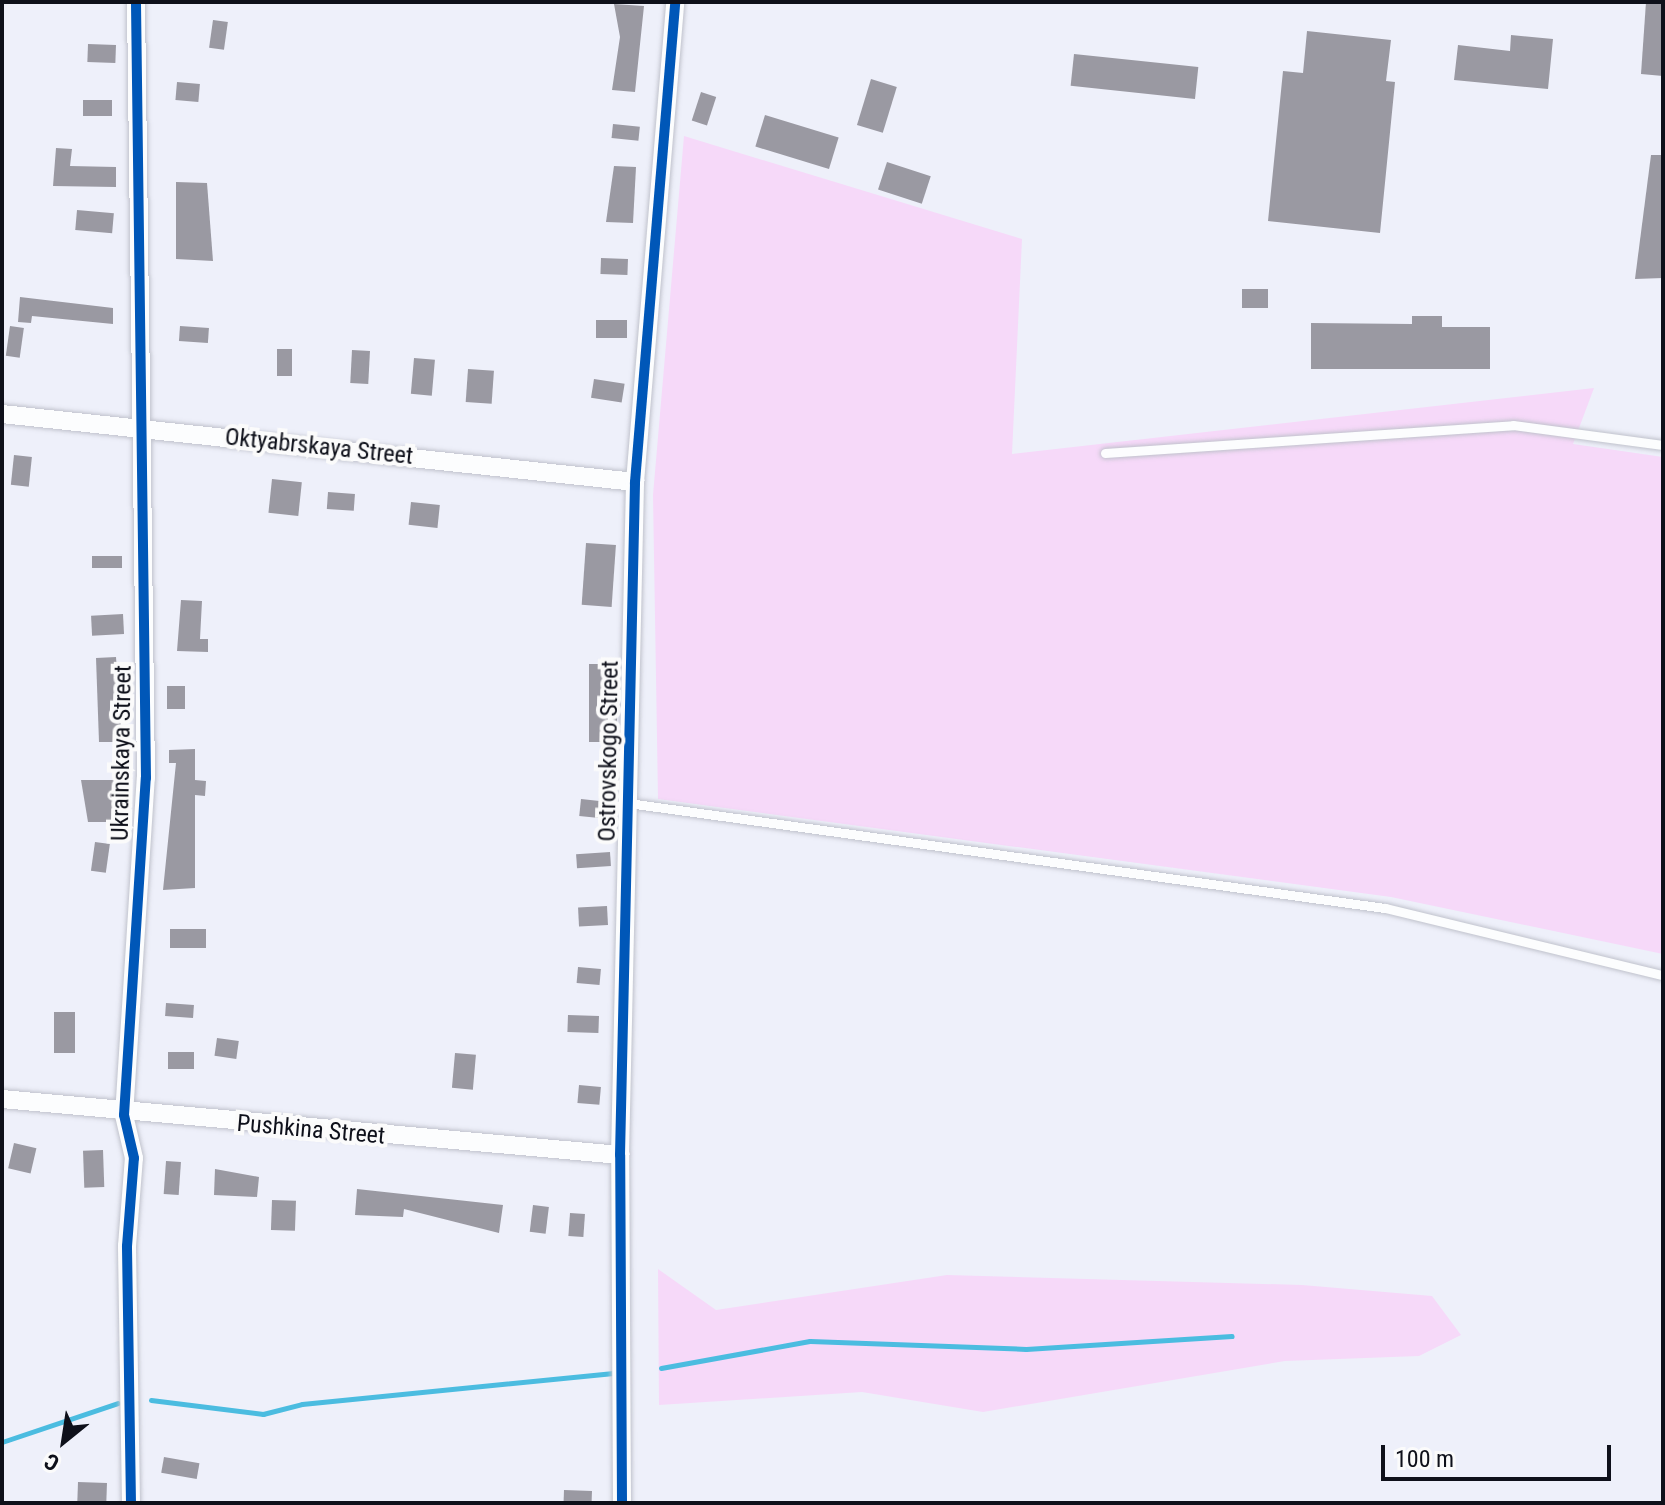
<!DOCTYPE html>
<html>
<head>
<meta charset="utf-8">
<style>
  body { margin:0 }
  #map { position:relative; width:1665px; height:1505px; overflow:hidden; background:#eef0fa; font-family:"Roboto Condensed",sans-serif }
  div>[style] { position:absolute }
  .green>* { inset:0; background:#f6d9f9 }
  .stream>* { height:5px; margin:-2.5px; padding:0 2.5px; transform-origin:2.5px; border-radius:2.5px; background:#4bbce0 }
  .building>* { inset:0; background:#9a99a2; transform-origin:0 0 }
  .roads { filter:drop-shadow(0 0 2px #c0c2cc) drop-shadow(0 0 2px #c0c2cc) }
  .lane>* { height:9px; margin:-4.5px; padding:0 4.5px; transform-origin:4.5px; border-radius:4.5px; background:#fcfdfe }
  .street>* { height:18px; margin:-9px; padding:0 9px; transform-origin:9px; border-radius:9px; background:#fcfdfe }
  .cycleway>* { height:10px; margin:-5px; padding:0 5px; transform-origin:5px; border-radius:5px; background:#0057b8 }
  span { translate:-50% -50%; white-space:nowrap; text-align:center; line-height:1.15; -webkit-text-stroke:8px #fbfbfb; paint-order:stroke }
  .street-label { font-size:24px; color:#0e101a }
  .frame { position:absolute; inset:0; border:4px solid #0e101a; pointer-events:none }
  .north { position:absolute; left:24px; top:1401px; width:80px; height:80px; -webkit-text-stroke:6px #fbfbfb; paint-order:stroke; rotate:210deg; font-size:22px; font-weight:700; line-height:32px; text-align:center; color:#0e101a }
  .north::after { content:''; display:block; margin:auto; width:28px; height:36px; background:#0e101a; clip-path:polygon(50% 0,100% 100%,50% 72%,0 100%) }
  .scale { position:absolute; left:1381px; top:1445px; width:230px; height:36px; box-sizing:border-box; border:4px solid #0e101a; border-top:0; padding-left:10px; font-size:24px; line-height:28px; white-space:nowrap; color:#0e101a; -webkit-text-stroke:6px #fbfbfb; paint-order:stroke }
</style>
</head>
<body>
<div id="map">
  <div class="green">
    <div style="clip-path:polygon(684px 136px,1022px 239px,1012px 454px,1594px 388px,1573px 444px,1663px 457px,1663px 954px,1391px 897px,658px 799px,653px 495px)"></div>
    <div style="clip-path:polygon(658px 1269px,716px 1310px,947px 1275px,1302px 1285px,1432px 1296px,1461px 1335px,1419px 1356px,1285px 1361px,983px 1412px,862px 1392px,659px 1405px)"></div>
  </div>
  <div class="stream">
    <div style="left:661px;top:1368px;width:151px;rotate:-10.3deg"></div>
    <div style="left:810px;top:1341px;width:216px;rotate:2.1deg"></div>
    <div style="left:1026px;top:1349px;width:206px;rotate:-3.6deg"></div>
    <div style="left:151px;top:1400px;width:113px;rotate:7.1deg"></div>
    <div style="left:263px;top:1414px;width:40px;rotate:-14.4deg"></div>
    <div style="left:302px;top:1404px;width:313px;rotate:-5.7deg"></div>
    <div style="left:2px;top:1442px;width:122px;rotate:-18.6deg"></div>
  </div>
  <div class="building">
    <div style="clip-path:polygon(1646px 2px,1663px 2px,1663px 76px,1641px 74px)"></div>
    <div style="clip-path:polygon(614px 4px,644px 6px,635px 92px,612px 90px,620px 37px)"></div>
    <div style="left:213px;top:20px;width:15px;height:28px;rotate:8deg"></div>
    <div style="clip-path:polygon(1307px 31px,1391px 40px,1386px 81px,1395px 82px,1380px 233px,1268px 221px,1283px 71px,1303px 73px)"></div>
    <div style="clip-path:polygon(1511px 35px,1553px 39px,1548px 89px,1454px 80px,1458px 45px,1510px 51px)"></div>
    <div style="left:88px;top:44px;width:28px;height:18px;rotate:2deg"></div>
    <div style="left:1074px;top:54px;width:125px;height:32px;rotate:6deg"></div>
    <div style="left:871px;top:79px;width:27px;height:48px;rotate:17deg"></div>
    <div style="left:177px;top:82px;width:23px;height:18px;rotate:5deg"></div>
    <div style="left:701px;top:92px;width:16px;height:30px;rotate:18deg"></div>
    <div style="left:83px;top:100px;width:29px;height:16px"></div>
    <div style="left:765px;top:115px;width:77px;height:33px;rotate:17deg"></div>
    <div style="left:613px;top:124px;width:27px;height:14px;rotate:6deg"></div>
    <div style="clip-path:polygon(56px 148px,72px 149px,70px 166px,116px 167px,116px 187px,53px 186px)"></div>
    <div style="clip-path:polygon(1651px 155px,1663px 155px,1663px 278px,1635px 279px)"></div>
    <div style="left:887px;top:162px;width:46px;height:29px;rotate:18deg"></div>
    <div style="clip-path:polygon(614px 166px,636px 167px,633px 223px,606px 222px)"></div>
    <div style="clip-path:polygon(176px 182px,207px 183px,213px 261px,176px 259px)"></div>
    <div style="left:77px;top:210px;width:37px;height:20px;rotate:5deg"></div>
    <div style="left:601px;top:258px;width:27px;height:16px;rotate:2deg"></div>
    <div style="left:1242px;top:289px;width:26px;height:19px"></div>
    <div style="clip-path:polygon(20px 297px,113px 308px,113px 324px,32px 316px,31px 323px,18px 322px)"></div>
    <div style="clip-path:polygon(1412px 316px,1442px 316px,1442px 327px,1490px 327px,1490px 369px,1311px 369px,1311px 323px,1412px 324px)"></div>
    <div style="left:596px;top:320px;width:31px;height:18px"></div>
    <div style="left:10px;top:326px;width:14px;height:30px;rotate:8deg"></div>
    <div style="left:180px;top:326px;width:29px;height:15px;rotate:4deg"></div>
    <div style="left:277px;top:349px;width:15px;height:27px"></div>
    <div style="left:352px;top:350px;width:18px;height:33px;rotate:3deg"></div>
    <div style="left:414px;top:358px;width:21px;height:36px;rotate:5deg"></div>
    <div style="left:468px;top:369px;width:26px;height:33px;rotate:4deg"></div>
    <div style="left:594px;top:379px;width:31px;height:19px;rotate:9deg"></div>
    <div style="left:14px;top:455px;width:18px;height:30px;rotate:6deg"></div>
    <div style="left:272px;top:479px;width:30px;height:34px;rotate:6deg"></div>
    <div style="left:328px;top:492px;width:27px;height:17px;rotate:4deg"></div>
    <div style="left:411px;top:502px;width:29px;height:23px;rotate:6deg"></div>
    <div style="left:586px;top:543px;width:30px;height:62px;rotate:4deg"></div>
    <div style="left:92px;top:556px;width:30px;height:12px"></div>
    <div style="clip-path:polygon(181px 600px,202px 601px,200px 639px,208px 639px,208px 652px,177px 651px)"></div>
    <div style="left:123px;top:614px;width:20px;height:32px;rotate:87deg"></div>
    <div style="clip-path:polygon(116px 657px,122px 742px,99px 742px,96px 658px)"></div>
    <div style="left:589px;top:664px;width:28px;height:78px"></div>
    <div style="left:167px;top:686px;width:18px;height:23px"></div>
    <div style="clip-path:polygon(195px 749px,195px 780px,206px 781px,205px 796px,195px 795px,195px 888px,163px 890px,176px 763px,169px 763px,169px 750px)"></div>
    <div style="clip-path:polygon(81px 780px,121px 780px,118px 822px,88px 822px)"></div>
    <div style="left:581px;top:799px;width:30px;height:17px;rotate:6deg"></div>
    <div style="left:95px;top:842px;width:15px;height:29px;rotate:8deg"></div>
    <div style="left:610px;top:852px;width:14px;height:34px;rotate:86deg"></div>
    <div style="left:607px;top:906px;width:19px;height:29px;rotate:87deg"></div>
    <div style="left:170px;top:929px;width:36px;height:19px"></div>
    <div style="left:578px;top:967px;width:23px;height:16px;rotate:5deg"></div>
    <div style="left:166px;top:1003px;width:28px;height:13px;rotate:4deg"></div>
    <div style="left:54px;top:1012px;width:21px;height:41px"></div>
    <div style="left:568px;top:1015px;width:31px;height:17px;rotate:2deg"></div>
    <div style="left:217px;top:1038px;width:22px;height:18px;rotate:8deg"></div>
    <div style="left:168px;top:1052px;width:26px;height:17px"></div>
    <div style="left:455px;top:1053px;width:21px;height:35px;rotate:5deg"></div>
    <div style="left:579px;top:1085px;width:22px;height:18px;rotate:5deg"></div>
    <div style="left:14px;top:1143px;width:23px;height:26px;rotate:13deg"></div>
    <div style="left:103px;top:1150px;width:37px;height:20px;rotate:88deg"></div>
    <div style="left:166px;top:1161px;width:15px;height:33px;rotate:4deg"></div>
    <div style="clip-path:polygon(215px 1169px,259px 1177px,257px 1197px,214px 1195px)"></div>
    <div style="clip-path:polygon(357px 1189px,503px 1205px,499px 1233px,404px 1209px,403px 1217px,355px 1215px)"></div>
    <div style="left:272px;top:1200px;width:24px;height:30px;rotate:2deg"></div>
    <div style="left:533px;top:1205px;width:16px;height:27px;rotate:7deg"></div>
    <div style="left:570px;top:1213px;width:15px;height:23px;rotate:4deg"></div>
    <div style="left:164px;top:1457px;width:36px;height:16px;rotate:10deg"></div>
    <div style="left:78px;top:1482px;width:29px;height:21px;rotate:2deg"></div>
    <div style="left:564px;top:1490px;width:28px;height:13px;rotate:2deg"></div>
  </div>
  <div class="roads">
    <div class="lane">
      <div style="left:1105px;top:453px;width:409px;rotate:-3.9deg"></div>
      <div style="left:1513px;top:425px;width:151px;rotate:7.6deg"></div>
      <div style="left:628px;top:803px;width:764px;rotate:7.9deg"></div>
      <div style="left:1385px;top:908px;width:286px;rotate:13.6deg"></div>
    </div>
    <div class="street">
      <div style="left:2px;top:414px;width:637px;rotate:6.13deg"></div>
      <div style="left:2px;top:1099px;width:621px;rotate:5.18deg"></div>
      <div style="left:131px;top:1503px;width:257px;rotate:-90.9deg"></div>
      <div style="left:127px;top:1246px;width:88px;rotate:-85.5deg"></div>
      <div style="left:134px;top:1158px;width:44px;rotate:-103.1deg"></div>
      <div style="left:124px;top:1115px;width:338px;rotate:-86.3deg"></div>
      <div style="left:146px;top:778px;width:776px;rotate:-90.74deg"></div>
      <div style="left:622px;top:1503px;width:348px;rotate:-90.3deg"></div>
      <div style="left:620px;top:1155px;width:673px;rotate:-88.72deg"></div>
      <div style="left:635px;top:482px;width:482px;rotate:-85.2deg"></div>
    </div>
  </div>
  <div class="cycleway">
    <div style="left:131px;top:1503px;width:257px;rotate:-90.9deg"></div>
    <div style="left:127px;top:1246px;width:88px;rotate:-85.5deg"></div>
    <div style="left:134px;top:1158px;width:44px;rotate:-103.1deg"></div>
    <div style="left:124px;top:1115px;width:338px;rotate:-86.3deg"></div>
    <div style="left:146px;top:778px;width:776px;rotate:-90.74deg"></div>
    <div style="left:622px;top:1503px;width:348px;rotate:-90.3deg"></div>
    <div style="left:620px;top:1155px;width:673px;rotate:-88.72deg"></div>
    <div style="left:635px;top:482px;width:482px;rotate:-85.2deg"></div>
  </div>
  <div class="street-label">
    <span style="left:319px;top:447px;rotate:6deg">Oktyabrskaya Street</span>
    <span style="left:609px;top:751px;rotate:-89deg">Ostrovskogo Street</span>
    <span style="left:122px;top:753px;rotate:-89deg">Ukrainskaya Street</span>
    <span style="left:311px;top:1130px;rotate:5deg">Pushkina Street</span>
  </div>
  <div class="frame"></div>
  <div class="north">С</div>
  <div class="scale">100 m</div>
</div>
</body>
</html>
